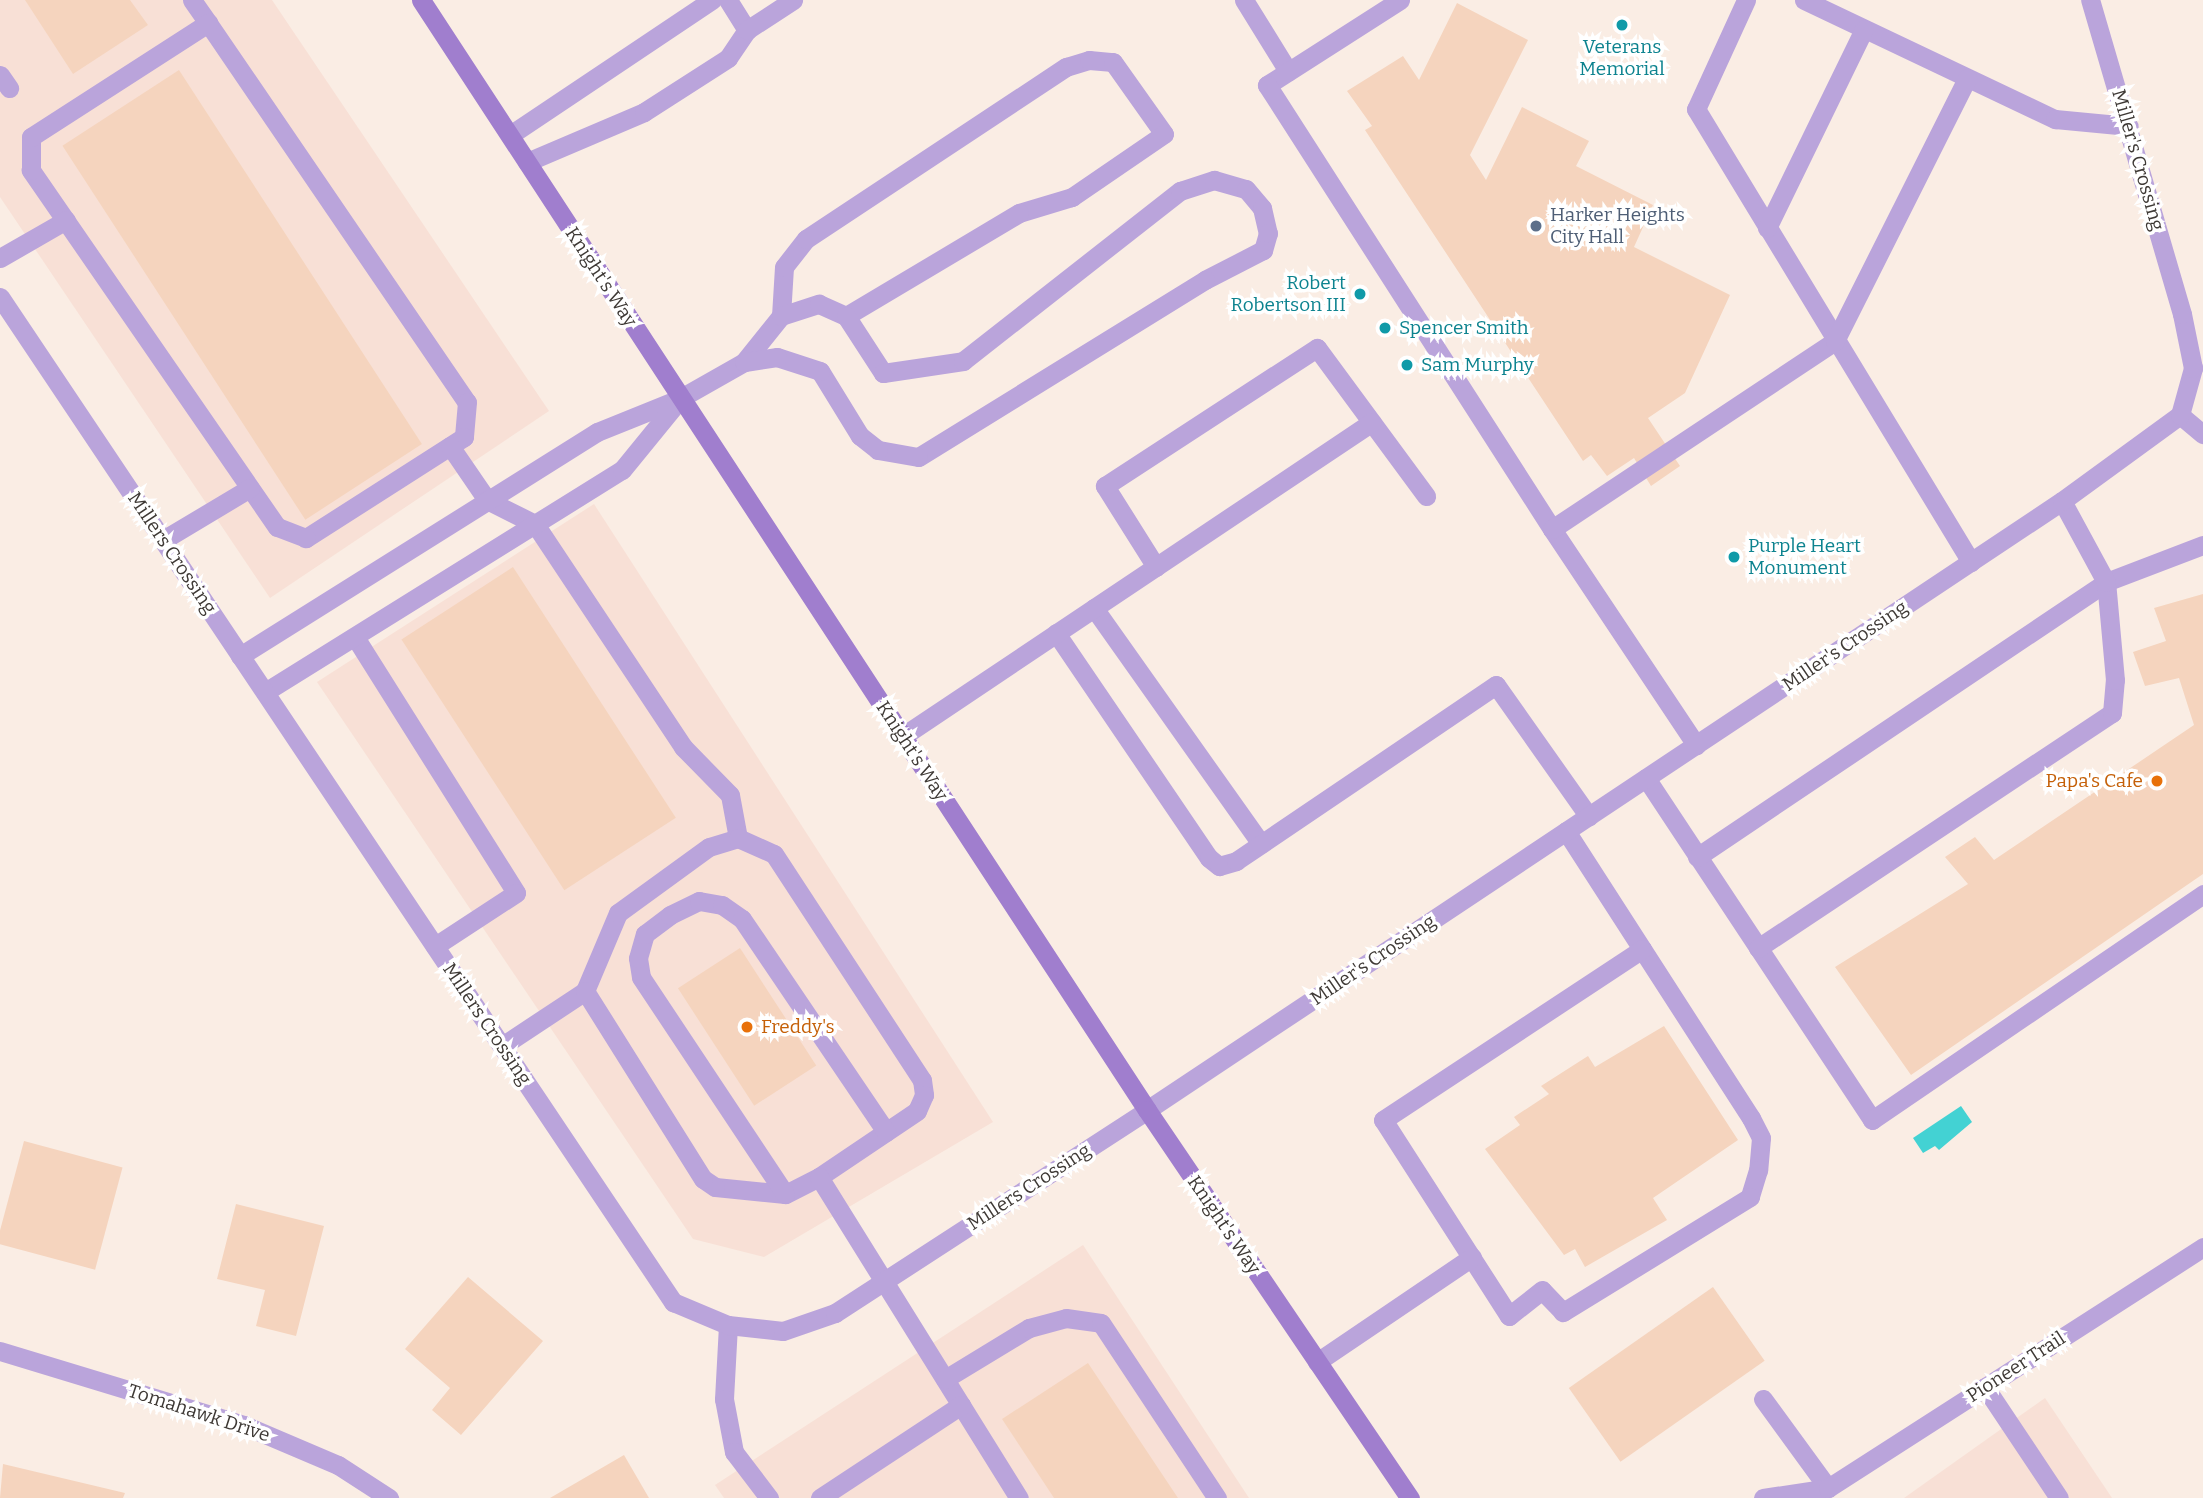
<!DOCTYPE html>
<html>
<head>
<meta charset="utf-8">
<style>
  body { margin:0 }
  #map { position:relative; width:2203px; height:1498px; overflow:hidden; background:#faede4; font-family:Bitter,serif }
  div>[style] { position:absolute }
  .commercial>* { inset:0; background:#f8e0d6 }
  .water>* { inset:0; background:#43d2d3 }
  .building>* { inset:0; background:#f5d4be; transform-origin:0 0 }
  .service>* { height:19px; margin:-9.5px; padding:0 9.5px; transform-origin:9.5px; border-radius:9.5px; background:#baa4db }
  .minor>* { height:19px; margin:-9.5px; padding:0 9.5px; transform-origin:9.5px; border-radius:9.5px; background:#baa4db }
  .secondary>* { height:19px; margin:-9.5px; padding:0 9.5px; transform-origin:9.5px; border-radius:9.5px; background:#a07ece }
  .dots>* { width:19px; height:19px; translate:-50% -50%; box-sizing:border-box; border:4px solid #fff; border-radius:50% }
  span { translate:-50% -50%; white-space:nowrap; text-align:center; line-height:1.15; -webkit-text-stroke:7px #fff; paint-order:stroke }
  .culture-label { font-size:19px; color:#0d838f }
  .right { translate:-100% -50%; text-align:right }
  .left { translate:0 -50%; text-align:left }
  .street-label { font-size:19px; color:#3e3935 }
  .service-label { font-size:19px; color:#4e5e75 }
  .food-label { font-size:19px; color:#c56008 }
</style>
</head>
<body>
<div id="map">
  <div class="commercial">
    <div style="clip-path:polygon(0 0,272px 0,549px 411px,270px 598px,0 197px)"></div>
    <div style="clip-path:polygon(594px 504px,993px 1122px,764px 1257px,693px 1239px,317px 682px)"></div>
    <div style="clip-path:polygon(1083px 1245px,1249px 1498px,724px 1498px,715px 1485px)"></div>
    <div style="clip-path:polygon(2045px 1398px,2112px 1498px,1904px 1498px)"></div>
  </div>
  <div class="water">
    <div style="clip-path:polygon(1961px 1106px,1972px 1122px,1939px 1150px,1935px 1146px,1923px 1153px,1913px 1138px)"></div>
  </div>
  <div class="building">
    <div style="clip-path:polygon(25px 0,130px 0,148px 25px,73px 74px)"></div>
    <div style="clip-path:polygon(1457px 3px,1528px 40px,1470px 155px,1486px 180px,1522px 107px,1589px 141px,1576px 166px,1653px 205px,1634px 247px,1730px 295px,1685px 393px,1648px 418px,1680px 466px,1651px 486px,1634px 458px,1607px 476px,1591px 455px,1583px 461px,1365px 130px,1372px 126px,1347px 91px,1403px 56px,1419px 80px)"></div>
    <div style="left:179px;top:70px;width:446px;height:139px;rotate:57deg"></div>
    <div style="left:513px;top:567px;width:299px;height:133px;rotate:57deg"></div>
    <div style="clip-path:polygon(2203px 594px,2203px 874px,1911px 1075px,1835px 967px,1968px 884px,1945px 857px,1975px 837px,1994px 860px,2194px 725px,2179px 678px,2145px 686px,2133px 652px,2166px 641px,2154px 608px)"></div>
    <div style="left:740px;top:948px;width:140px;height:74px;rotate:57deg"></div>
    <div style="clip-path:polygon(1664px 1026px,1738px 1140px,1653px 1198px,1667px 1220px,1585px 1267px,1575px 1249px,1564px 1255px,1485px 1149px,1520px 1125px,1514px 1117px,1549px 1094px,1541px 1086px,1588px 1056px,1595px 1067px)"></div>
    <div style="left:24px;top:1141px;width:102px;height:106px;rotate:15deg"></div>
    <div style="clip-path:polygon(236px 1204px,324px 1226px,296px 1336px,256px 1326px,265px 1290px,217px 1279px)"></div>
    <div style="clip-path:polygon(468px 1277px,543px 1341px,461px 1435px,432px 1410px,450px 1388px,405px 1349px)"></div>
    <div style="left:1713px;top:1287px;width:90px;height:176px;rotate:55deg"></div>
    <div style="clip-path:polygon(1088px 1363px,1178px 1498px,1054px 1498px,1002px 1419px)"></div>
    <div style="clip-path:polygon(624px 1455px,649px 1498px,550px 1498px)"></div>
    <div style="clip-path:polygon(3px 1464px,125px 1493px,123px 1498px,0 1498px)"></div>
  </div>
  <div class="service">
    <div style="left:192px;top:0;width:28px;rotate:55deg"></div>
    <div style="left:208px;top:23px;width:459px;rotate:55.7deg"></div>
    <div style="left:467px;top:402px;width:35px;rotate:95deg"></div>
    <div style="left:464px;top:437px;width:188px;rotate:147.4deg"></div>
    <div style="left:306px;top:538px;width:31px;rotate:-159deg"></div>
    <div style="left:277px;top:527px;width:434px;rotate:-124.6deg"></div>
    <div style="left:31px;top:170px;width:33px;rotate:-90deg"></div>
    <div style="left:31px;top:137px;width:211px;rotate:-32.8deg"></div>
    <div style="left:728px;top:0;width:36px;rotate:58deg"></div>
    <div style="left:1244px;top:0;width:84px;rotate:58.2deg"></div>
    <div style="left:1400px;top:0;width:158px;rotate:147.4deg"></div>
    <div style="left:1267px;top:85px;width:528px;rotate:57.3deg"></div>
    <div style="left:1552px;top:529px;width:260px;rotate:56.3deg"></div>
    <div style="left:1746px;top:0;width:120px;rotate:114.6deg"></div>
    <div style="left:1696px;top:109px;width:530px;rotate:58.74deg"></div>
    <div style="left:1804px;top:0;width:278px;rotate:25.4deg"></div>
    <div style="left:2055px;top:119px;width:74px;rotate:5.4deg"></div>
    <div style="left:0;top:75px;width:16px;rotate:55deg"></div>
    <div style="left:510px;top:135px;width:243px;rotate:-33.8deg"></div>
    <div style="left:527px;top:162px;width:127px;rotate:-23.1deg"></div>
    <div style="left:644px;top:112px;width:100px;rotate:-32.7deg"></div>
    <div style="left:728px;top:58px;width:34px;rotate:-56deg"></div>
    <div style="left:747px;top:30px;width:55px;rotate:-33.1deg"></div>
    <div style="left:1767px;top:228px;width:221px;rotate:-64deg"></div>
    <div style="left:0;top:258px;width:76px;rotate:-29.9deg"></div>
    <div style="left:781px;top:316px;width:49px;rotate:-86.5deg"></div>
    <div style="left:784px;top:267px;width:36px;rotate:-52deg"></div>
    <div style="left:806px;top:239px;width:312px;rotate:-33.5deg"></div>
    <div style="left:1066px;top:67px;width:24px;rotate:-17deg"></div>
    <div style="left:1089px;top:60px;width:24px;rotate:5deg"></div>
    <div style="left:1113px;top:62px;width:88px;rotate:54.7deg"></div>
    <div style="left:1164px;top:134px;width:112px;rotate:145.6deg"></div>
    <div style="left:1072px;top:197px;width:55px;rotate:163.2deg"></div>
    <div style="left:1019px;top:213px;width:201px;rotate:149.2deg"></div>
    <div style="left:2180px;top:415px;width:30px;rotate:40deg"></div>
    <div style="left:450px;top:446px;width:65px;rotate:55.6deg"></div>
    <div style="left:487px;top:500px;width:54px;rotate:26.6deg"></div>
    <div style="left:535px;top:524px;width:268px;rotate:56.4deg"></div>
    <div style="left:683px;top:747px;width:67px;rotate:45.6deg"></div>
    <div style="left:730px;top:795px;width:44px;rotate:79.5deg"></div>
    <div style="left:1552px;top:529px;width:340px;rotate:-33.6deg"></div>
    <div style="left:1835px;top:341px;width:294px;rotate:-63.3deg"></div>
    <div style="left:163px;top:540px;width:101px;rotate:-30.9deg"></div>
    <div style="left:1156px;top:567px;width:96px;rotate:-122.2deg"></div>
    <div style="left:1105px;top:486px;width:253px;rotate:-33.1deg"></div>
    <div style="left:1317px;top:348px;width:184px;rotate:53.6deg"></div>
    <div style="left:1094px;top:608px;width:289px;rotate:54.7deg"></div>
    <div style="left:1056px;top:633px;width:272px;rotate:55.8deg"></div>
    <div style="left:1209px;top:858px;width:13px;rotate:39deg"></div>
    <div style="left:1219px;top:866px;width:18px;rotate:-16deg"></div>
    <div style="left:1236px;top:861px;width:314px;rotate:-34.1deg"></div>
    <div style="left:1496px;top:685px;width:161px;rotate:54.8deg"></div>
    <div style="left:355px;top:637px;width:302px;rotate:57.8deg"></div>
    <div style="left:516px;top:893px;width:97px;rotate:146.8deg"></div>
    <div style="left:240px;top:656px;width:421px;rotate:-32.1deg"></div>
    <div style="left:597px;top:432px;width:88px;rotate:-21.9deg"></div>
    <div style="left:679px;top:399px;width:75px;rotate:-29.6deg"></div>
    <div style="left:744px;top:362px;width:59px;rotate:-51.2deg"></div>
    <div style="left:781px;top:316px;width:40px;rotate:-18deg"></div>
    <div style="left:819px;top:304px;width:30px;rotate:24deg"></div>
    <div style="left:846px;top:316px;width:68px;rotate:57deg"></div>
    <div style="left:883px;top:373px;width:81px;rotate:-8.5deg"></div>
    <div style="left:963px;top:361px;width:276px;rotate:-38.1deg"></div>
    <div style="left:1180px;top:191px;width:36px;rotate:-18deg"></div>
    <div style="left:1214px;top:180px;width:33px;rotate:16deg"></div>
    <div style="left:1246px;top:189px;width:25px;rotate:50deg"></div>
    <div style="left:1262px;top:208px;width:26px;rotate:77deg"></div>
    <div style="left:1268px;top:233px;width:18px;rotate:106deg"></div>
    <div style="left:1263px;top:250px;width:65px;rotate:152.7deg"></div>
    <div style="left:1205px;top:280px;width:337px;rotate:148.3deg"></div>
    <div style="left:918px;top:457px;width:41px;rotate:-170.1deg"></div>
    <div style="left:878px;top:450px;width:23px;rotate:-142deg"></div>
    <div style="left:860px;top:436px;width:76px;rotate:-121.6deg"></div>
    <div style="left:820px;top:371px;width:45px;rotate:-162deg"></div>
    <div style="left:777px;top:357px;width:33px;rotate:171deg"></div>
    <div style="left:265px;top:692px;width:420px;rotate:-31.9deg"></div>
    <div style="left:622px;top:470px;width:90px;rotate:-50.8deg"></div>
    <div style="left:903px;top:736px;width:564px;rotate:-33.8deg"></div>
    <div style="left:1646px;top:778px;width:410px;rotate:56.5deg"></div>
    <div style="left:1872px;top:1120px;width:401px;rotate:-34.3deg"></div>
    <div style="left:1566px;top:831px;width:140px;rotate:57.2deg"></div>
    <div style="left:1642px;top:949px;width:201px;rotate:57.2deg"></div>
    <div style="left:1751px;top:1118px;width:22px;rotate:63deg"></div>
    <div style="left:1761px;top:1138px;width:32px;rotate:95deg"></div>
    <div style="left:1758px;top:1170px;width:28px;rotate:107deg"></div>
    <div style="left:1750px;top:1197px;width:220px;rotate:148.4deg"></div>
    <div style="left:1563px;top:1312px;width:30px;rotate:-134deg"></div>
    <div style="left:1542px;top:1290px;width:42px;rotate:141.8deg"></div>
    <div style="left:1509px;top:1316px;width:233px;rotate:-122.7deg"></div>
    <div style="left:1383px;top:1120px;width:310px;rotate:-33.4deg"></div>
    <div style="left:1697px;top:857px;width:493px;rotate:-33.9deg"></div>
    <div style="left:2106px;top:582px;width:104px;rotate:-20.9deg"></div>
    <div style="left:1758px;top:948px;width:425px;rotate:-33.6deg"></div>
    <div style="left:2112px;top:713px;width:33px;rotate:-85deg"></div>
    <div style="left:2115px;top:680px;width:98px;rotate:-95.2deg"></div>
    <div style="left:2106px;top:582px;width:92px;rotate:-118.5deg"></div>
    <div style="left:502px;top:1046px;width:100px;rotate:-33.5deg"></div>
    <div style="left:585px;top:991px;width:85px;rotate:-67.1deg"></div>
    <div style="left:618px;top:913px;width:112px;rotate:-36deg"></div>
    <div style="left:709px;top:847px;width:30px;rotate:-17deg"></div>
    <div style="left:738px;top:838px;width:39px;rotate:24deg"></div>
    <div style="left:774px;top:854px;width:270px;rotate:56.8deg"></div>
    <div style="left:922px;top:1080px;width:15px;rotate:82deg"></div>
    <div style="left:924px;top:1095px;width:17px;rotate:114deg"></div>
    <div style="left:917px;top:1111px;width:118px;rotate:146deg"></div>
    <div style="left:819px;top:1177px;width:38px;rotate:153deg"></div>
    <div style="left:785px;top:1194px;width:70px;rotate:-174.3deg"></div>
    <div style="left:715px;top:1187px;width:14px;rotate:-146deg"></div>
    <div style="left:703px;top:1179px;width:222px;rotate:-122.1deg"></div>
    <div style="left:819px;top:1177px;width:378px;rotate:58.1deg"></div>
    <div style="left:785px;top:1194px;width:260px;rotate:-123.6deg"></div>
    <div style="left:641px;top:977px;width:19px;rotate:-99deg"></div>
    <div style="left:638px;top:958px;width:25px;rotate:-74deg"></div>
    <div style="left:645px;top:934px;width:31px;rotate:-37deg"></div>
    <div style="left:670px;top:915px;width:32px;rotate:-26deg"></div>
    <div style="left:699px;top:901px;width:23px;rotate:10deg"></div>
    <div style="left:722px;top:905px;width:24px;rotate:35deg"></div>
    <div style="left:742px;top:919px;width:257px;rotate:55.9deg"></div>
    <div style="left:728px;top:1325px;width:74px;rotate:93.1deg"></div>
    <div style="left:724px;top:1399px;width:54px;rotate:79.3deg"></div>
    <div style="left:734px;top:1452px;width:58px;rotate:52.7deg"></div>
    <div style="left:1317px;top:1362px;width:187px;rotate:-34.1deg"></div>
    <div style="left:945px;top:1379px;width:98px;rotate:-31.3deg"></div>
    <div style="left:1029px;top:1328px;width:38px;rotate:-15deg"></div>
    <div style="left:1066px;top:1318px;width:35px;rotate:8deg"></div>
    <div style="left:1101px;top:1323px;width:210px;rotate:56.5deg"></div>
    <div style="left:1985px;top:1387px;width:133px;rotate:56.3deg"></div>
    <div style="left:1763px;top:1399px;width:110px;rotate:53.9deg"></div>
    <div style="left:820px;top:1498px;width:169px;rotate:-33.4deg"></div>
  </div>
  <div class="minor">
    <div style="left:0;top:297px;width:1210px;rotate:56.19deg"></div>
    <div style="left:673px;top:1302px;width:60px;rotate:22.7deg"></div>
    <div style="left:728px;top:1325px;width:55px;rotate:6.2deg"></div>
    <div style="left:783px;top:1331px;width:55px;rotate:-19.1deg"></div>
    <div style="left:835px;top:1313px;width:372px;rotate:-33deg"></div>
    <div style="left:1147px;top:1110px;width:1099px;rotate:-33.65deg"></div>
    <div style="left:2062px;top:501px;width:146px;rotate:-36.1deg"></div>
    <div style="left:2180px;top:415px;width:49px;rotate:-74.5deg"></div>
    <div style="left:2193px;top:368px;width:55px;rotate:-101.5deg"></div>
    <div style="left:2182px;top:314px;width:327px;rotate:-106.3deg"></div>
    <div style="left:0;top:1351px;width:255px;rotate:16.9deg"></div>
    <div style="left:244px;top:1425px;width:102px;rotate:23.1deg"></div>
    <div style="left:338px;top:1465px;width:61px;rotate:32.9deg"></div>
    <div style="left:1763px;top:1498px;width:66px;rotate:-8.7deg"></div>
    <div style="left:1828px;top:1488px;width:446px;rotate:-32.7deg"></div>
  </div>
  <div class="secondary">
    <div style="left:421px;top:0;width:1326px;rotate:56.81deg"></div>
    <div style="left:1147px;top:1110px;width:469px;rotate:55.9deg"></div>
  </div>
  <div class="dots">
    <div style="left:1622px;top:25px;background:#0f9aa8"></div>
    <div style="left:1536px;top:226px;background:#5c6f8a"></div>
    <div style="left:1360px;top:294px;background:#0f9aa8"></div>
    <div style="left:1385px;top:328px;background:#0f9aa8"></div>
    <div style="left:1407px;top:365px;background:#0f9aa8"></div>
    <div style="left:1734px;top:557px;background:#0f9aa8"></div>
    <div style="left:2157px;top:781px;background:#e8710a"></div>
    <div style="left:747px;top:1027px;background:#e8710a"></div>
  </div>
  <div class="culture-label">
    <span style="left:1622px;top:58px">Veterans<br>Memorial</span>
    <span class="right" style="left:1346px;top:294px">Robert<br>Robertson III</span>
    <span class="left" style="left:1399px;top:328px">Spencer Smith</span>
    <span class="left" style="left:1421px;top:365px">Sam Murphy</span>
    <span class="left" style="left:1748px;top:557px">Purple Heart<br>Monument</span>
  </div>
  <div class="street-label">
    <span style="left:2138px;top:160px;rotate:74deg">Miller's Crossing</span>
    <span style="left:601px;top:277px;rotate:57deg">Knight's Way</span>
    <span style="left:172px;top:553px;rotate:56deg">Millers Crossing</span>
    <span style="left:1845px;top:646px;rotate:-34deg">Miller's Crossing</span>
    <span style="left:912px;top:751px;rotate:57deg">Knight's Way</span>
    <span style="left:1373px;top:960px;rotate:-34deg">Miller's Crossing</span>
    <span style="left:487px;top:1024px;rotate:56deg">Millers Crossing</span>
    <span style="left:1029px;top:1187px;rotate:-33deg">Millers Crossing</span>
    <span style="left:1224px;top:1225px;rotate:56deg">Knight's Way</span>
    <span style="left:2016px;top:1367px;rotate:-33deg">Pioneer Trail</span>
    <span style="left:199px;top:1413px;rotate:18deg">Tomahawk Drive</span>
  </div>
  <div class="service-label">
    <span class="left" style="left:1550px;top:226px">Harker Heights<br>City Hall</span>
  </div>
  <div class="food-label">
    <span class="right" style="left:2143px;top:781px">Papa's Cafe</span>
    <span class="left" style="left:761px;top:1027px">Freddy's</span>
  </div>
</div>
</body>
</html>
